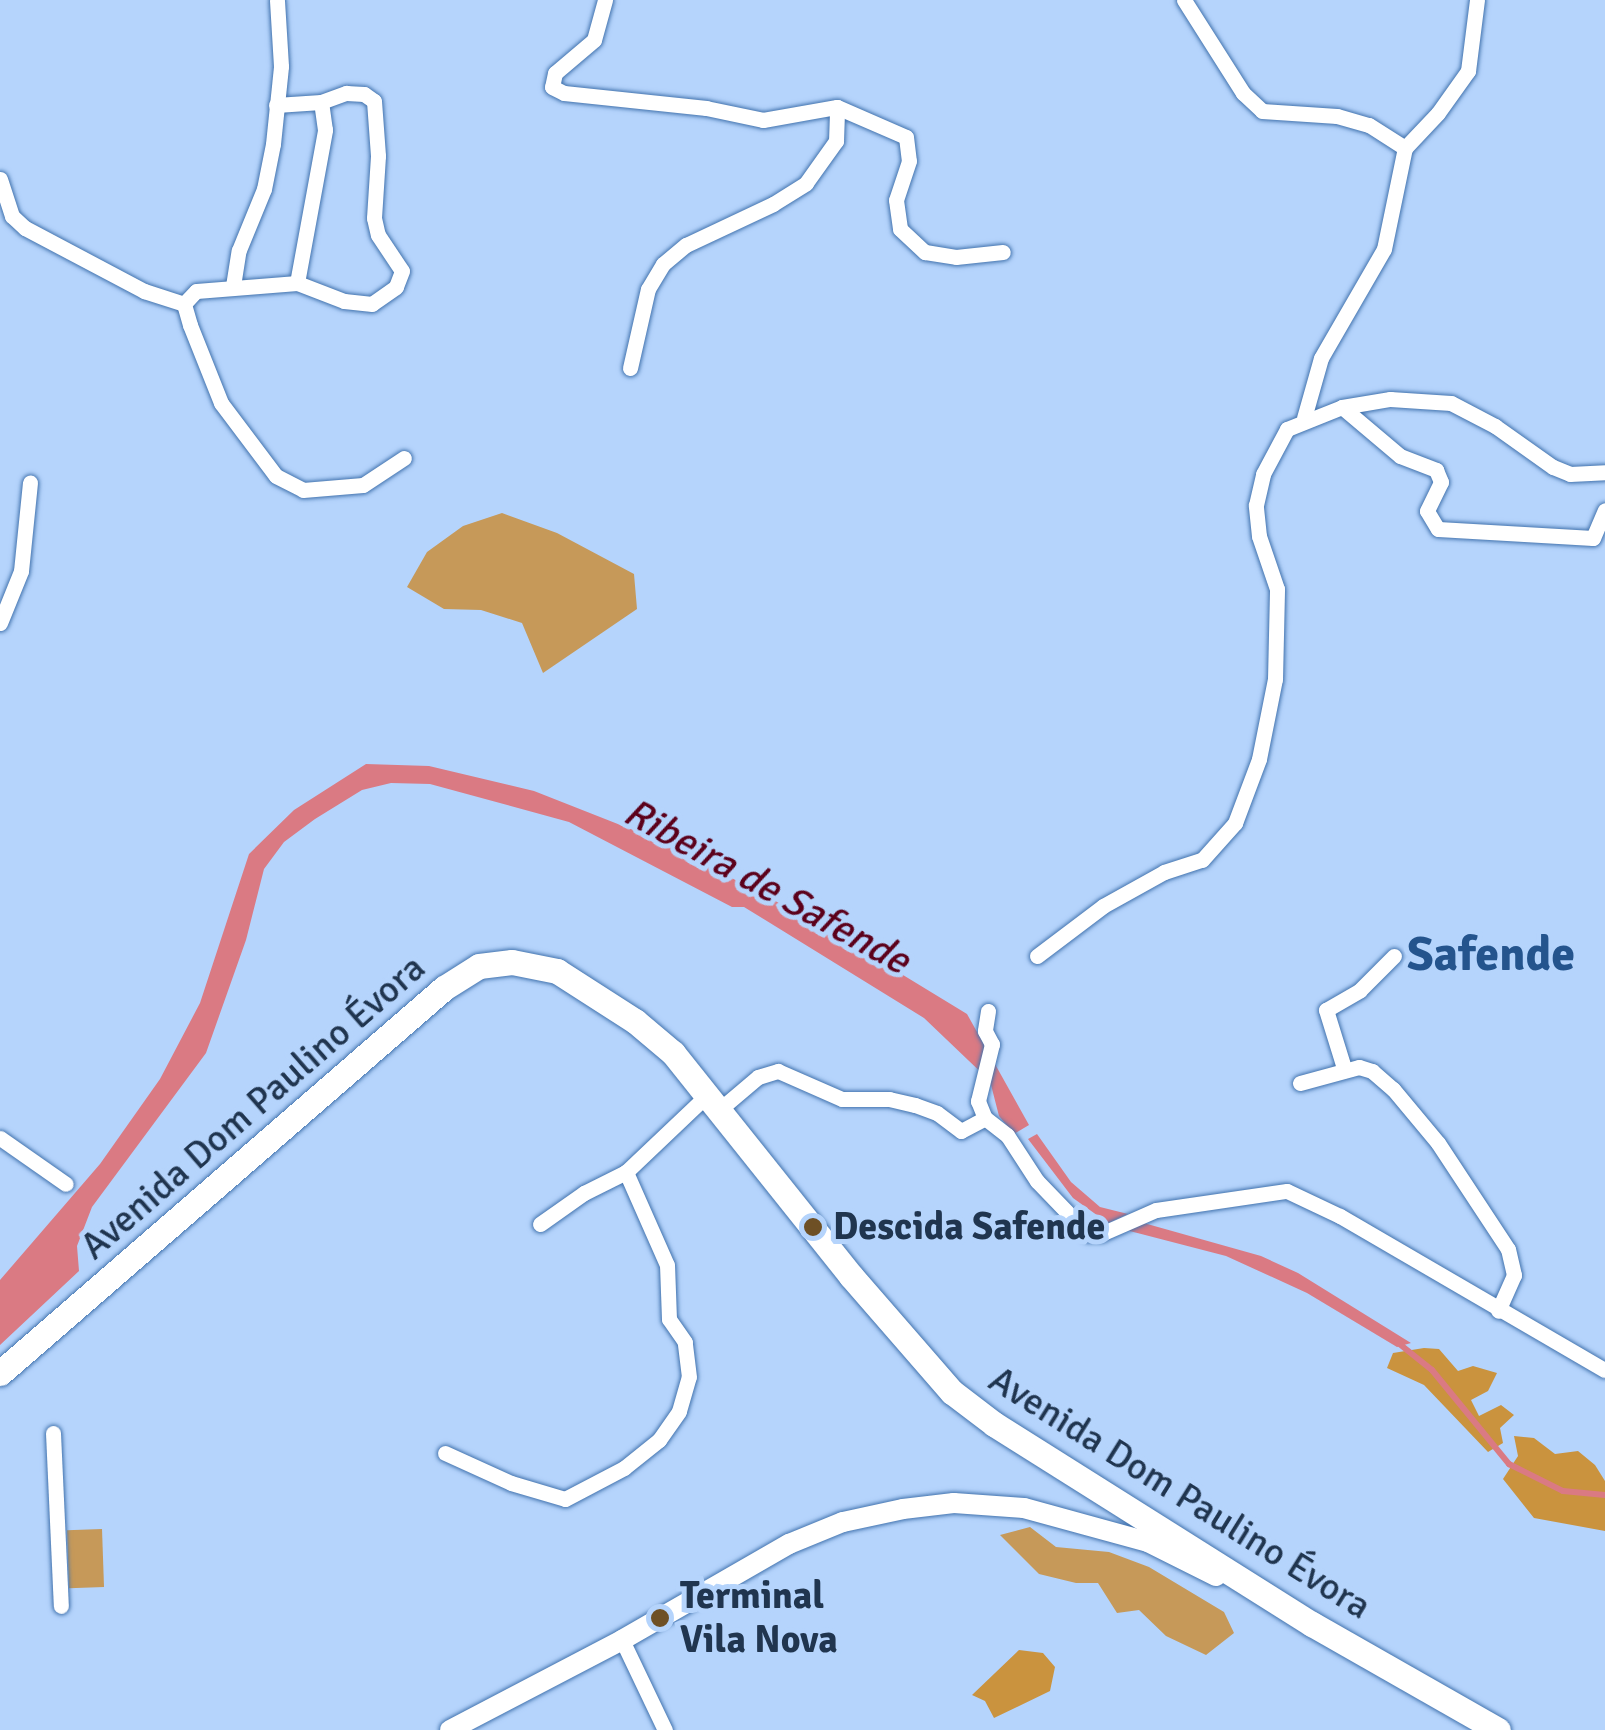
<!DOCTYPE html>
<html>
<head>
<meta charset="utf-8">
<style>
  body { margin:0 }
  #map { position:relative; width:1605px; height:1730px; overflow:hidden; background:#b5d4fc; font-family:Signika,sans-serif }
  div>[style] { position:absolute }
  .green>* { inset:0; background:#c69959; transform-origin:0 0 }
  .forest>* { inset:0; background:#ca933e }
  .water>* { inset:0; background:#da7a83 }
  .stream>* { height:6px; margin:-3px; padding:0 3px; transform-origin:3px; border-radius:3px; background:#da7a83 }
  .roads { filter:drop-shadow(0 0 2px #4273ae) drop-shadow(0 0 2px #4273ae) }
  .minor>* { height:15px; margin:-7.5px; padding:0 7.5px; transform-origin:7.5px; border-radius:7.5px; background:#fff }
  .tertiary>* { height:20px; margin:-10px; padding:0 10px; transform-origin:10px; border-radius:10px; background:#fff }
  .primary>* { height:25px; margin:-12.5px; padding:0 12.5px; transform-origin:12.5px; border-radius:12.5px; background:#fff }
  .dots>* { width:28px; height:28px; translate:-50% -50%; box-sizing:border-box; border:5px solid #b5d4fc; border-radius:50% }
  span { translate:-50% -50%; white-space:nowrap; text-align:center; line-height:1.15; -webkit-text-stroke:10px #b5d4fc; paint-order:stroke }
  .street-label { font-size:38px; color:#20354f }
  .poi-label { font-size:38px; color:#20354f; font-weight:700 }
  .left { translate:0 -50%; text-align:left }
  .water-label { font-size:40px; color:#5c011b; font-style:italic }
  .district-label { font-size:48px; color:#24548d; font-weight:700 }
</style>
</head>
<body>
<div id="map">
  <div class="green">
    <div style="clip-path:polygon(502px 513px,557px 533px,634px 574px,637px 609px,543px 673px,522px 623px,481px 610px,444px 609px,407px 587px,427px 552px,463px 526px)"></div>
    <div style="clip-path:polygon(1030px 1527px,1056px 1547px,1109px 1552px,1149px 1567px,1224px 1612px,1234px 1633px,1206px 1655px,1166px 1636px,1139px 1610px,1117px 1613px,1098px 1583px,1076px 1583px,1039px 1574px,1000px 1535px)"></div>
    <div style="left:102px;top:1529px;width:58px;height:35px;rotate:88deg"></div>
  </div>
  <div class="forest">
    <div style="clip-path:polygon(1424px 1348px,1439px 1349px,1458px 1371px,1473px 1366px,1497px 1373px,1488px 1391px,1471px 1400px,1479px 1416px,1501px 1405px,1514px 1415px,1500px 1428px,1503px 1443px,1488px 1452px,1424px 1385px,1387px 1368px,1393px 1353px)"></div>
    <div style="clip-path:polygon(1514px 1436px,1534px 1438px,1555px 1454px,1578px 1451px,1595px 1465px,1605px 1481px,1605px 1531px,1534px 1518px,1503px 1479px,1518px 1456px)"></div>
    <div style="clip-path:polygon(1019px 1650px,1043px 1653px,1055px 1667px,1050px 1691px,994px 1718px,985px 1701px,972px 1695px)"></div>
  </div>
  <div class="water">
    <div style="clip-path:polygon(366px 764px,429px 766px,534px 791px,661px 841px,821px 925px,967px 1014px,1029px 1125px,1014px 1134px,999px 1116px,990px 1081px,924px 1018px,744px 907px,732px 907px,569px 822px,430px 784px,391px 783px,362px 790px,315px 819px,284px 842px,264px 869px,246px 940px,206px 1053px,92px 1207px,77px 1246px,79px 1271px,0 1345px,0 1280px,100px 1164px,160px 1079px,200px 1003px,249px 854px,294px 810px)"></div>
    <div style="clip-path:polygon(1037px 1134px,1071px 1182px,1100px 1207px,1128px 1214px,1108px 1223px,1073px 1198px,1028px 1139px)"></div>
    <div style="clip-path:polygon(1133px 1220px,1261px 1256px,1298px 1273px,1411px 1343px,1397px 1347px,1307px 1293px,1226px 1256px,1122px 1229px)"></div>
  </div>
  <div class="stream">
    <div style="left:1397px;top:1342px;width:45px;rotate:38.7deg"></div>
    <div style="left:1432px;top:1370px;width:122px;rotate:50.7deg"></div>
    <div style="left:1509px;top:1464px;width:60px;rotate:26.6deg"></div>
    <div style="left:1563px;top:1491px;width:42px;rotate:5.4deg"></div>
  </div>
  <div class="roads">
    <div class="minor">
      <div style="left:605px;top:0;width:41px;rotate:105.4deg"></div>
      <div style="left:594px;top:40px;width:51px;rotate:139.8deg"></div>
      <div style="left:555px;top:73px;width:14px;rotate:102deg"></div>
      <div style="left:552px;top:87px;width:13px;rotate:27deg"></div>
      <div style="left:564px;top:93px;width:143px;rotate:6deg"></div>
      <div style="left:706px;top:108px;width:58px;rotate:11.9deg"></div>
      <div style="left:763px;top:120px;width:75px;rotate:-10deg"></div>
      <div style="left:837px;top:107px;width:75px;rotate:23.5deg"></div>
      <div style="left:906px;top:137px;width:24px;rotate:83deg"></div>
      <div style="left:909px;top:161px;width:41px;rotate:108.4deg"></div>
      <div style="left:896px;top:200px;width:29px;rotate:82deg"></div>
      <div style="left:900px;top:229px;width:34px;rotate:43deg"></div>
      <div style="left:925px;top:252px;width:31px;rotate:9deg"></div>
      <div style="left:956px;top:257px;width:47px;rotate:-6.1deg"></div>
      <div style="left:1184px;top:0;width:110px;rotate:57.6deg"></div>
      <div style="left:1243px;top:93px;width:26px;rotate:43deg"></div>
      <div style="left:1262px;top:111px;width:75px;rotate:3.8deg"></div>
      <div style="left:1337px;top:116px;width:33px;rotate:16deg"></div>
      <div style="left:1369px;top:125px;width:43px;rotate:32.6deg"></div>
      <div style="left:276px;top:105px;width:45px;rotate:-3.8deg"></div>
      <div style="left:321px;top:102px;width:27px;rotate:-20deg"></div>
      <div style="left:346px;top:93px;width:18px;rotate:3deg"></div>
      <div style="left:364px;top:94px;width:12px;rotate:35deg"></div>
      <div style="left:374px;top:101px;width:55px;rotate:85.8deg"></div>
      <div style="left:378px;top:156px;width:62px;rotate:93.7deg"></div>
      <div style="left:374px;top:218px;width:17px;rotate:77deg"></div>
      <div style="left:378px;top:235px;width:43px;rotate:56.3deg"></div>
      <div style="left:402px;top:271px;width:17px;rotate:111deg"></div>
      <div style="left:396px;top:287px;width:29px;rotate:145deg"></div>
      <div style="left:372px;top:304px;width:28px;rotate:-174deg"></div>
      <div style="left:344px;top:301px;width:50px;rotate:-159deg"></div>
      <div style="left:297px;top:283px;width:101px;rotate:175.5deg"></div>
      <div style="left:196px;top:291px;width:18px;rotate:133deg"></div>
      <div style="left:184px;top:304px;width:22px;rotate:74deg"></div>
      <div style="left:190px;top:325px;width:84px;rotate:68.3deg"></div>
      <div style="left:221px;top:403px;width:91px;rotate:53deg"></div>
      <div style="left:276px;top:476px;width:30px;rotate:27deg"></div>
      <div style="left:303px;top:490px;width:60px;rotate:-4.8deg"></div>
      <div style="left:363px;top:485px;width:49px;rotate:-33.4deg"></div>
      <div style="left:0;top:179px;width:39px;rotate:72deg"></div>
      <div style="left:12px;top:216px;width:18px;rotate:43deg"></div>
      <div style="left:25px;top:228px;width:135px;rotate:27.9deg"></div>
      <div style="left:144px;top:291px;width:42px;rotate:18deg"></div>
      <div style="left:297px;top:283px;width:156px;rotate:-79.6deg"></div>
      <div style="left:325px;top:130px;width:28px;rotate:-98deg"></div>
      <div style="left:233px;top:286px;width:36px;rotate:-81deg"></div>
      <div style="left:239px;top:250px;width:66px;rotate:-67.7deg"></div>
      <div style="left:264px;top:189px;width:46px;rotate:-78.7deg"></div>
      <div style="left:273px;top:144px;width:78px;rotate:-84.1deg"></div>
      <div style="left:281px;top:66px;width:66px;rotate:-93.5deg"></div>
      <div style="left:630px;top:368px;width:81px;rotate:-77.2deg"></div>
      <div style="left:648px;top:289px;width:29px;rotate:-59deg"></div>
      <div style="left:663px;top:264px;width:30px;rotate:-40deg"></div>
      <div style="left:686px;top:245px;width:96px;rotate:-25.2deg"></div>
      <div style="left:773px;top:204px;width:39px;rotate:-32deg"></div>
      <div style="left:806px;top:183px;width:52px;rotate:-54.5deg"></div>
      <div style="left:836px;top:141px;width:34px;rotate:-88deg"></div>
      <div style="left:1342px;top:407px;width:76px;rotate:40.2deg"></div>
      <div style="left:1400px;top:456px;width:39px;rotate:21deg"></div>
      <div style="left:1436px;top:470px;width:13px;rotate:67deg"></div>
      <div style="left:1441px;top:482px;width:32px;rotate:116deg"></div>
      <div style="left:1427px;top:511px;width:21px;rotate:59deg"></div>
      <div style="left:1438px;top:529px;width:155px;rotate:3.3deg"></div>
      <div style="left:1593px;top:538px;width:30px;rotate:-67deg"></div>
      <div style="left:1304px;top:418px;width:62px;rotate:-74.2deg"></div>
      <div style="left:1321px;top:358px;width:126px;rotate:-60deg"></div>
      <div style="left:1384px;top:249px;width:103px;rotate:-78.3deg"></div>
      <div style="left:1405px;top:148px;width:48px;rotate:-46.7deg"></div>
      <div style="left:1438px;top:113px;width:52px;rotate:-54.5deg"></div>
      <div style="left:1468px;top:71px;width:72px;rotate:-82.8deg"></div>
      <div style="left:0;top:623px;width:56px;rotate:-68deg"></div>
      <div style="left:21px;top:571px;width:89px;rotate:-84.2deg"></div>
      <div style="left:1037px;top:956px;width:83px;rotate:-37.1deg"></div>
      <div style="left:1103px;top:906px;width:70px;rotate:-29.1deg"></div>
      <div style="left:1164px;top:872px;width:40px;rotate:-18deg"></div>
      <div style="left:1202px;top:860px;width:50px;rotate:-48.3deg"></div>
      <div style="left:1235px;top:823px;width:68px;rotate:-69.4deg"></div>
      <div style="left:1259px;top:759px;width:82px;rotate:-78.7deg"></div>
      <div style="left:1275px;top:679px;width:90px;rotate:-88.7deg"></div>
      <div style="left:1277px;top:589px;width:56px;rotate:-108.8deg"></div>
      <div style="left:1259px;top:536px;width:31px;rotate:-96deg"></div>
      <div style="left:1256px;top:505px;width:32px;rotate:-77deg"></div>
      <div style="left:1263px;top:474px;width:51px;rotate:-61.9deg"></div>
      <div style="left:1287px;top:429px;width:59px;rotate:-21.8deg"></div>
      <div style="left:1342px;top:407px;width:49px;rotate:-9.5deg"></div>
      <div style="left:1390px;top:399px;width:61px;rotate:3.8deg"></div>
      <div style="left:1451px;top:403px;width:50px;rotate:27.6deg"></div>
      <div style="left:1495px;top:426px;width:71px;rotate:35.3deg"></div>
      <div style="left:1553px;top:467px;width:18px;rotate:22deg"></div>
      <div style="left:1570px;top:474px;width:35px;rotate:-3deg"></div>
      <div style="left:988px;top:1011px;width:20px;rotate:99deg"></div>
      <div style="left:985px;top:1031px;width:15px;rotate:62deg"></div>
      <div style="left:992px;top:1044px;width:59px;rotate:103.8deg"></div>
      <div style="left:978px;top:1101px;width:18px;rotate:68deg"></div>
      <div style="left:985px;top:1118px;width:28px;rotate:38deg"></div>
      <div style="left:1007px;top:1135px;width:55px;rotate:56.9deg"></div>
      <div style="left:1037px;top:1181px;width:74px;rotate:46.1deg"></div>
      <div style="left:1088px;top:1234px;width:13px"></div>
      <div style="left:1101px;top:1234px;width:60px;rotate:-23.6deg"></div>
      <div style="left:1156px;top:1210px;width:132px;rotate:-8.3deg"></div>
      <div style="left:1287px;top:1191px;width:59px;rotate:25.3deg"></div>
      <div style="left:1340px;top:1216px;width:306px;rotate:30.2deg"></div>
      <div style="left:1344px;top:1068px;width:61px;rotate:-107.2deg"></div>
      <div style="left:1326px;top:1010px;width:39px;rotate:-30deg"></div>
      <div style="left:1360px;top:990px;width:48px;rotate:-45deg"></div>
      <div style="left:1300px;top:1083px;width:61px;rotate:-15.2deg"></div>
      <div style="left:1359px;top:1067px;width:14px;rotate:17deg"></div>
      <div style="left:1372px;top:1071px;width:28px;rotate:41deg"></div>
      <div style="left:1393px;top:1089px;width:70px;rotate:50.2deg"></div>
      <div style="left:1438px;top:1143px;width:127px;rotate:56.6deg"></div>
      <div style="left:1508px;top:1249px;width:27px;rotate:77deg"></div>
      <div style="left:1514px;top:1275px;width:39px;rotate:114deg"></div>
      <div style="left:719px;top:1110px;width:51px;rotate:-40.2deg"></div>
      <div style="left:758px;top:1077px;width:21px;rotate:-17deg"></div>
      <div style="left:778px;top:1071px;width:70px;rotate:23.6deg"></div>
      <div style="left:842px;top:1099px;width:47px"></div>
      <div style="left:889px;top:1099px;width:27px;rotate:13deg"></div>
      <div style="left:915px;top:1105px;width:23px;rotate:20deg"></div>
      <div style="left:937px;top:1113px;width:30px;rotate:37deg"></div>
      <div style="left:961px;top:1131px;width:27px;rotate:-28deg"></div>
      <div style="left:0;top:1138px;width:80px;rotate:34.9deg"></div>
      <div style="left:540px;top:1224px;width:54px;rotate:-35.2deg"></div>
      <div style="left:584px;top:1193px;width:47px;rotate:-26.6deg"></div>
      <div style="left:53px;top:1433px;width:173px;rotate:87.4deg"></div>
      <div style="left:445px;top:1453px;width:72px;rotate:24.4deg"></div>
      <div style="left:511px;top:1483px;width:56px;rotate:16.5deg"></div>
      <div style="left:565px;top:1499px;width:67px;rotate:-27.7deg"></div>
      <div style="left:624px;top:1468px;width:45px;rotate:-38.7deg"></div>
      <div style="left:659px;top:1440px;width:35px;rotate:-55deg"></div>
      <div style="left:679px;top:1411px;width:35px;rotate:-74deg"></div>
      <div style="left:689px;top:1377px;width:35px;rotate:-97deg"></div>
      <div style="left:685px;top:1342px;width:28px;rotate:-125deg"></div>
      <div style="left:669px;top:1319px;width:54px;rotate:-92.1deg"></div>
      <div style="left:667px;top:1265px;width:102px;rotate:-113.8deg"></div>
      <div style="left:626px;top:1172px;width:112px;rotate:-43.5deg"></div>
      <div style="left:622px;top:1640px;width:100px;rotate:64.5deg"></div>
    </div>
    <div class="tertiary">
      <div style="left:450px;top:1730px;width:194px;rotate:-27.6deg"></div>
      <div style="left:622px;top:1640px;width:193px;rotate:-29.9deg"></div>
      <div style="left:789px;top:1544px;width:58px;rotate:-22.2deg"></div>
      <div style="left:843px;top:1522px;width:61px;rotate:-12.2deg"></div>
      <div style="left:903px;top:1509px;width:51px;rotate:-6.7deg"></div>
      <div style="left:954px;top:1503px;width:70px;rotate:4.1deg"></div>
      <div style="left:1024px;top:1508px;width:129px;rotate:15.3deg"></div>
      <div style="left:1148px;top:1542px;width:76px;rotate:26.6deg"></div>
    </div>
    <div class="primary">
      <div style="left:0;top:1373px;width:588px;rotate:-40.93deg"></div>
      <div style="left:444px;top:988px;width:41px;rotate:-32.2deg"></div>
      <div style="left:479px;top:966px;width:33px;rotate:-7deg"></div>
      <div style="left:512px;top:962px;width:46px;rotate:11.3deg"></div>
      <div style="left:557px;top:971px;width:93px;rotate:32.7deg"></div>
      <div style="left:635px;top:1021px;width:50px;rotate:40.1deg"></div>
      <div style="left:673px;top:1053px;width:285px;rotate:51.4deg"></div>
      <div style="left:851px;top:1276px;width:154px;rotate:49deg"></div>
      <div style="left:952px;top:1392px;width:53px;rotate:37.3deg"></div>
      <div style="left:994px;top:1424px;width:376px;rotate:32.2deg"></div>
      <div style="left:1312px;top:1624px;width:214px;rotate:29.7deg"></div>
    </div>
  </div>
  <div class="dots">
    <div style="left:813px;top:1227px;background:#6e5025"></div>
    <div style="left:660px;top:1618px;background:#6e5025"></div>
  </div>
  <div class="street-label">
    <span style="left:253px;top:1107px;rotate:-41deg">Avenida Dom Paulino Évora</span>
    <span style="left:1180px;top:1493px;rotate:32deg">Avenida Dom Paulino Évora</span>
  </div>
  <div class="poi-label">
    <span class="left" style="left:833px;top:1227px">Descida Safende</span>
    <span class="left" style="left:680px;top:1618px">Terminal<br>Vila Nova</span>
  </div>
  <div class="water-label">
    <span style="left:767px;top:886px;rotate:29deg">Ribeira de Safende</span>
  </div>
  <div class="district-label">
    <span style="left:1491px;top:955px">Safende</span>
  </div>
</div>
</body>
</html>
